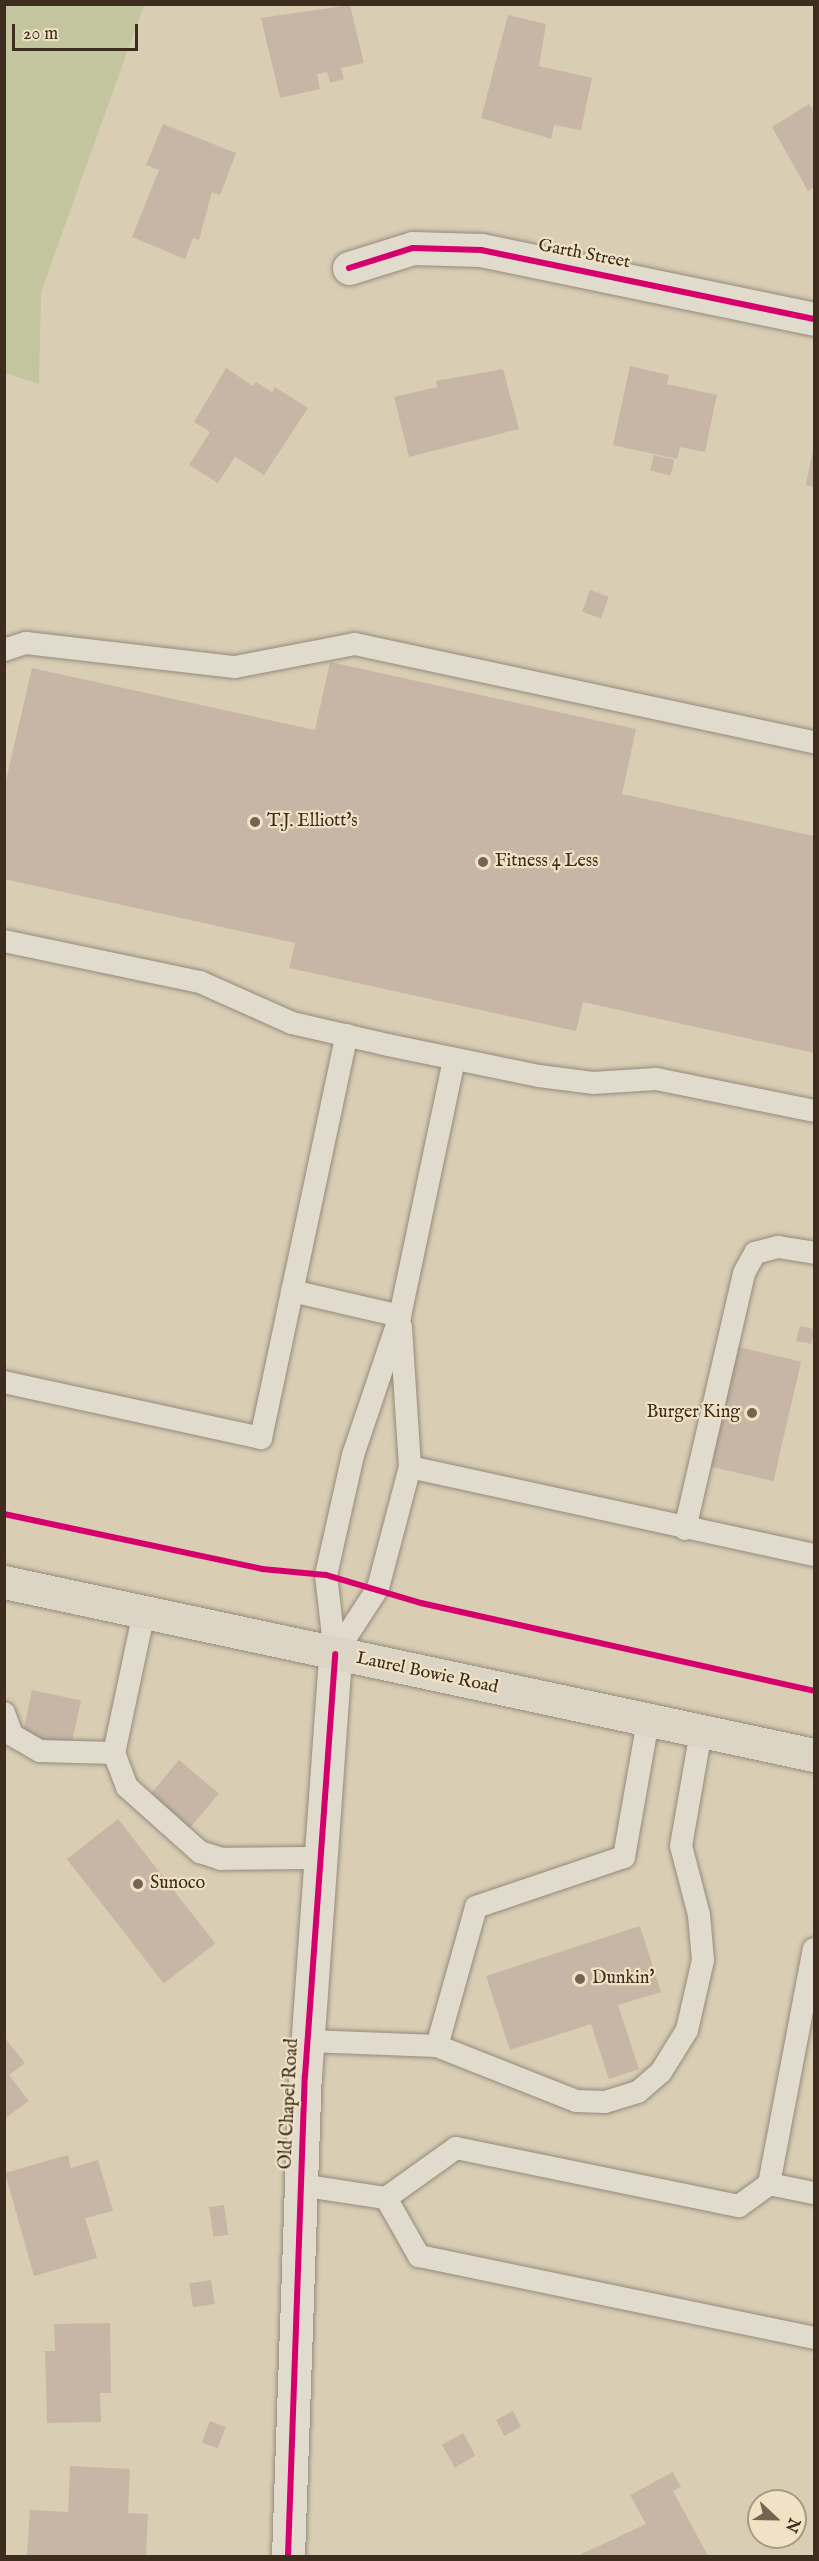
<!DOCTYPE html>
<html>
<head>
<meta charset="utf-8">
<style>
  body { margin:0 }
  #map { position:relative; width:819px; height:2561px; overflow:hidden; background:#d9cdb4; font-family:"IM FELL English",serif }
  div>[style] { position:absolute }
  .green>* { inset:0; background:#c2c59d }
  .building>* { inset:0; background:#c7b6a6; transform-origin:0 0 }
  .roads { filter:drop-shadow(0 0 2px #948b7b) drop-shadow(0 0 2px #948b7b) }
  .service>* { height:22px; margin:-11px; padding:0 11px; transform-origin:11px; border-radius:11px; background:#e1dbce }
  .minor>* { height:33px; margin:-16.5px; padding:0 16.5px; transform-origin:16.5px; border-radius:16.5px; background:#e1dbce }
  .tertiary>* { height:33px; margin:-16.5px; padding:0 16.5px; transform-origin:16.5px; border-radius:16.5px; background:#e1dbce }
  .primary>* { height:33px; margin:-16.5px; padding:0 16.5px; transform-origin:16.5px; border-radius:16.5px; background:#dcd5c6 }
  .cycleway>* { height:6px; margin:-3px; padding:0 3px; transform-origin:3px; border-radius:3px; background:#d6006c }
  .dots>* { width:16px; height:16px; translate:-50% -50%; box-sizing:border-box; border:3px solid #f0e2c4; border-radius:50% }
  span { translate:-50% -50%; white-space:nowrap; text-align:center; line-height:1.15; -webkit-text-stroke:4.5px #f0e2c4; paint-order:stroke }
  .street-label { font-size:18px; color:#3e2d1f }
  .poi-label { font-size:18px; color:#3e2d1f }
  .left { translate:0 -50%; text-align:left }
  .right { translate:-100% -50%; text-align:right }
  .frame { position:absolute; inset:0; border:6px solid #3e2d1f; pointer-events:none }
  .north { position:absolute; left:747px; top:2489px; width:60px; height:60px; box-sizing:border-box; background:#f0e2c4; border:2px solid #a99a82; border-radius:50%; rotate:112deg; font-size:16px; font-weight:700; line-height:24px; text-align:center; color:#3e2d1f }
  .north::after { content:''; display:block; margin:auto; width:21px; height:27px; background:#746553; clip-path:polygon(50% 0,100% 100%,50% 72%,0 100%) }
  .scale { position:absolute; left:12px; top:24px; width:126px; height:27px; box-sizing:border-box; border:3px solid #3e2d1f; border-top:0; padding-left:8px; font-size:18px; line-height:21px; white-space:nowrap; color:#3e2d1f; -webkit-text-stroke:4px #f0e2c4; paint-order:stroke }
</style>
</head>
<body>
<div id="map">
  <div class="green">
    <div style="clip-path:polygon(5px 4px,144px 5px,41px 292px,39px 384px,5px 373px)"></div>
  </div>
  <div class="building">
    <div style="clip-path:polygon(350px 5px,364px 63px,341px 68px,344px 79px,330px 83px,327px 72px,317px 74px,320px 89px,280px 98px,261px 18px)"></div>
    <div style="clip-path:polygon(508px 15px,546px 24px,539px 66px,592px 78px,581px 130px,554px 125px,551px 139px,481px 118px)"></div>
    <div style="clip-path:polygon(809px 104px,814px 111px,814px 187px,808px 191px,772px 127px)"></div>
    <div style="clip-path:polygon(163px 124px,236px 153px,220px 195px,212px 192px,199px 240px,193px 238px,185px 259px,132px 237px,159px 170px,146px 165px)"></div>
    <div style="clip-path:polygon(630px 366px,669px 375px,667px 384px,717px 395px,705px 452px,680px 447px,677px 459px,613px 445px)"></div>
    <div style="clip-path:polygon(226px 368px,253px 386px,256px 382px,272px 392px,275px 387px,308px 408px,264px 475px,235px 457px,218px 483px,189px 465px,210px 432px,194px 422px)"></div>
    <div style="clip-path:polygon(503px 369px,519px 429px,409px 457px,394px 397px,437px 387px,436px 381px)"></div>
    <div style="clip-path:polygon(813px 450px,814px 450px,814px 487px,806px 485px)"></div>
    <div style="left:654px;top:455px;width:21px;height:16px;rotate:14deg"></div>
    <div style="left:590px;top:590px;width:20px;height:23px;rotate:20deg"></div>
    <div style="clip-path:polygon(330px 662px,636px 729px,622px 794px,814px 836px,814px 1053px,583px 1002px,576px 1031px,289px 968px,295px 943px,4px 879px,4px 789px,32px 668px,315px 730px)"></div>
    <div style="clip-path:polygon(800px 1326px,814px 1329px,812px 1344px,796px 1341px)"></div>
    <div style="left:730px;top:1345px;width:73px;height:123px;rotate:13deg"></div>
    <div style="left:32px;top:1690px;width:50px;height:47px;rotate:12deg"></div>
    <div style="left:179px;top:1760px;width:52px;height:50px;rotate:40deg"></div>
    <div style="left:118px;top:1819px;width:158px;height:65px;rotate:52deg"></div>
    <div style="clip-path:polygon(640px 1926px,661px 1992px,618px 2005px,639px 2069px,609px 2079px,591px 2024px,510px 2050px,486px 1976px)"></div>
    <div style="clip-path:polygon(4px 2037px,25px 2063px,9px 2075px,29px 2101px,4px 2119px)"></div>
    <div style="clip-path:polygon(68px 2155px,71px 2168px,98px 2160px,113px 2211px,85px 2218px,97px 2258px,34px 2276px,5px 2173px)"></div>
    <div style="left:224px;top:2205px;width:30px;height:15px;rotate:82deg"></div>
    <div style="left:211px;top:2280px;width:24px;height:22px;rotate:81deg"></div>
    <div style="clip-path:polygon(110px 2323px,111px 2393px,100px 2393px,101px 2422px,47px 2423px,45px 2351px,55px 2351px,54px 2324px)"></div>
    <div style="left:513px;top:2411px;width:18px;height:19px;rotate:63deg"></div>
    <div style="left:210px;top:2421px;width:17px;height:23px;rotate:21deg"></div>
    <div style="left:463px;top:2433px;width:26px;height:24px;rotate:61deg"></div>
    <div style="clip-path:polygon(70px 2466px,130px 2469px,128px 2513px,148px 2514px,146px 2556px,27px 2556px,30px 2510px,68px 2512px)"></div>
    <div style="clip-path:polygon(673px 2472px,681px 2487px,673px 2491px,708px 2556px,577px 2556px,646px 2524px,630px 2495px)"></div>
  </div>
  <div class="roads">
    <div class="service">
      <div style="left:4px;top:650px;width:23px;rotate:-18deg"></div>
      <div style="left:26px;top:643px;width:210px;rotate:6.6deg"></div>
      <div style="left:235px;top:667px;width:122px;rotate:-10.9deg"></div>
      <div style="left:355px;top:644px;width:469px;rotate:12.1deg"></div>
      <div style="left:4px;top:941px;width:200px;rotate:11.8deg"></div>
      <div style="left:200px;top:982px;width:101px;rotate:24deg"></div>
      <div style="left:292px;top:1023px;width:98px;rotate:12.9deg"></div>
      <div style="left:388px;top:1045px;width:154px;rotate:11.6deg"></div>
      <div style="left:539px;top:1076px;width:54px;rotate:7.4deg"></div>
      <div style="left:593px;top:1083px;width:63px;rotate:-3.6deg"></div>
      <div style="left:656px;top:1079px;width:161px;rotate:11.4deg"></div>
      <div style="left:292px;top:1291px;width:111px;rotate:13deg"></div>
      <div style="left:4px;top:1382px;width:263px;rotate:12.3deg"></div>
      <div style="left:261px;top:1438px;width:412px;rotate:-78deg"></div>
      <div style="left:410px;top:1467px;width:413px;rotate:12.3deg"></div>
      <div style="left:685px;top:1529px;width:263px;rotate:-77deg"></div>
      <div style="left:744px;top:1273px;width:23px;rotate:-61deg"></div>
      <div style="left:755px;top:1253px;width:24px;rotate:-15deg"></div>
      <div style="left:778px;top:1247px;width:36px;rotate:9deg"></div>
      <div style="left:144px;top:1612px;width:144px;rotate:102deg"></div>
      <div style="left:114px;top:1753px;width:36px;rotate:69deg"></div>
      <div style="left:127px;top:1787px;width:98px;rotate:41.7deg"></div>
      <div style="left:200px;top:1852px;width:22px;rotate:18deg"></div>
      <div style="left:221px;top:1859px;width:99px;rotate:-0.6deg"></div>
      <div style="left:335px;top:1654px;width:80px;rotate:-96.5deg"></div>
      <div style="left:326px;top:1575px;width:123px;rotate:-77.3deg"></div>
      <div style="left:353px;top:1455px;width:147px;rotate:-71.3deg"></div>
      <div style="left:400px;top:1316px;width:263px;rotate:-78.1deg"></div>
      <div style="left:335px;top:1654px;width:79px;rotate:-56.9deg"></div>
      <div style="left:378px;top:1588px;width:125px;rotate:-75.2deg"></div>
      <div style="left:410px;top:1467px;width:141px;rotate:-93.7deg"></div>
      <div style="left:4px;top:1713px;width:23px;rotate:70deg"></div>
      <div style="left:12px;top:1735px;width:32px;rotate:30deg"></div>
      <div style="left:40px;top:1751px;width:74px;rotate:1.5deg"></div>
      <div style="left:309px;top:2041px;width:128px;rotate:2.2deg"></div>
      <div style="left:437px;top:2046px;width:149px;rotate:21.6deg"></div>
      <div style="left:576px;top:2101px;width:29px;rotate:2deg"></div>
      <div style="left:605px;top:2102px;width:34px;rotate:-17deg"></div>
      <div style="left:638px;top:2092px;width:30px;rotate:-41deg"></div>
      <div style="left:661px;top:2072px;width:49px;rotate:-58.2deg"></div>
      <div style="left:687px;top:2030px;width:72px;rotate:-77.1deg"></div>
      <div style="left:703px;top:1960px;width:45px;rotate:-95.1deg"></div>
      <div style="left:699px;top:1915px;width:71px;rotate:-104.6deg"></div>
      <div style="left:681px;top:1846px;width:117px;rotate:-80.1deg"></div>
      <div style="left:437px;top:2046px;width:144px;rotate:-74.3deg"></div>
      <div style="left:476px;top:1907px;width:156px;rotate:-18.7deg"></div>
      <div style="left:624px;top:1857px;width:138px;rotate:-80deg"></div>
      <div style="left:769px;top:2184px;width:46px;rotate:11.3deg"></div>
      <div style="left:300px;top:2185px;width:87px;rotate:8.6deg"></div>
      <div style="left:386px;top:2198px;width:86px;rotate:-35.5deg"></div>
      <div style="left:456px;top:2148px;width:289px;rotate:11.6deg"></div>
      <div style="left:739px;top:2206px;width:37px;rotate:-36deg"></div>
      <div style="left:769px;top:2184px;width:239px;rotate:-79.2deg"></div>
      <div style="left:386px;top:2198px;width:67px;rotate:60.4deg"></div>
      <div style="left:419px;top:2256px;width:403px;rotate:11.7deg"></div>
    </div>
    <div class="minor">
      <div style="left:349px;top:268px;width:67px;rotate:-17.4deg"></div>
      <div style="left:413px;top:248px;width:68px;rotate:1.7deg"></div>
      <div style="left:481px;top:250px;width:340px;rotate:11.7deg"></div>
    </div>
    <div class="tertiary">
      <div style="left:288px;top:2556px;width:480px;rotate:-88deg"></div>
      <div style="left:305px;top:2076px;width:423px;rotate:-85.9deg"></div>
    </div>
    <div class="primary">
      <div style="left:4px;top:1582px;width:828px;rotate:12.06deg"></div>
    </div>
  </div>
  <div class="cycleway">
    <div style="left:349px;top:268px;width:67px;rotate:-17.4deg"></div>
    <div style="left:413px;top:248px;width:68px;rotate:1.7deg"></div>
    <div style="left:481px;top:250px;width:340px;rotate:11.7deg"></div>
    <div style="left:4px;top:1514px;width:264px;rotate:12deg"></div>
    <div style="left:262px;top:1569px;width:64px;rotate:5.4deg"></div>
    <div style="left:326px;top:1575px;width:99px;rotate:16.4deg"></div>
    <div style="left:421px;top:1603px;width:403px;rotate:12.6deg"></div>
    <div style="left:288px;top:2556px;width:480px;rotate:-88deg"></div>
    <div style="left:305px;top:2076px;width:423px;rotate:-85.9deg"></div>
  </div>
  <div class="dots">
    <div style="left:255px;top:822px;background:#746553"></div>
    <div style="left:483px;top:862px;background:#746553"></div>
    <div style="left:752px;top:1413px;background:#746553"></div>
    <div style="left:138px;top:1884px;background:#746553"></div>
    <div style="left:580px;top:1979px;background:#746553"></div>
  </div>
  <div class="street-label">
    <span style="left:584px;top:255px;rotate:11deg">Garth Street</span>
    <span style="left:427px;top:1674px;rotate:12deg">Laurel Bowie Road</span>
    <span style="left:290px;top:2104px;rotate:-87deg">Old Chapel Road</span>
  </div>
  <div class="poi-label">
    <span class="left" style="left:267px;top:822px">T.J. Elliott's</span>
    <span class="left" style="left:495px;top:862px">Fitness 4 Less</span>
    <span class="right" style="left:740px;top:1413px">Burger King</span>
    <span class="left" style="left:150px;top:1884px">Sunoco</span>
    <span class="left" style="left:592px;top:1979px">Dunkin'</span>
  </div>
  <div class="frame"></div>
  <div class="north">N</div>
  <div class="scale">20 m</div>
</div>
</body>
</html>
